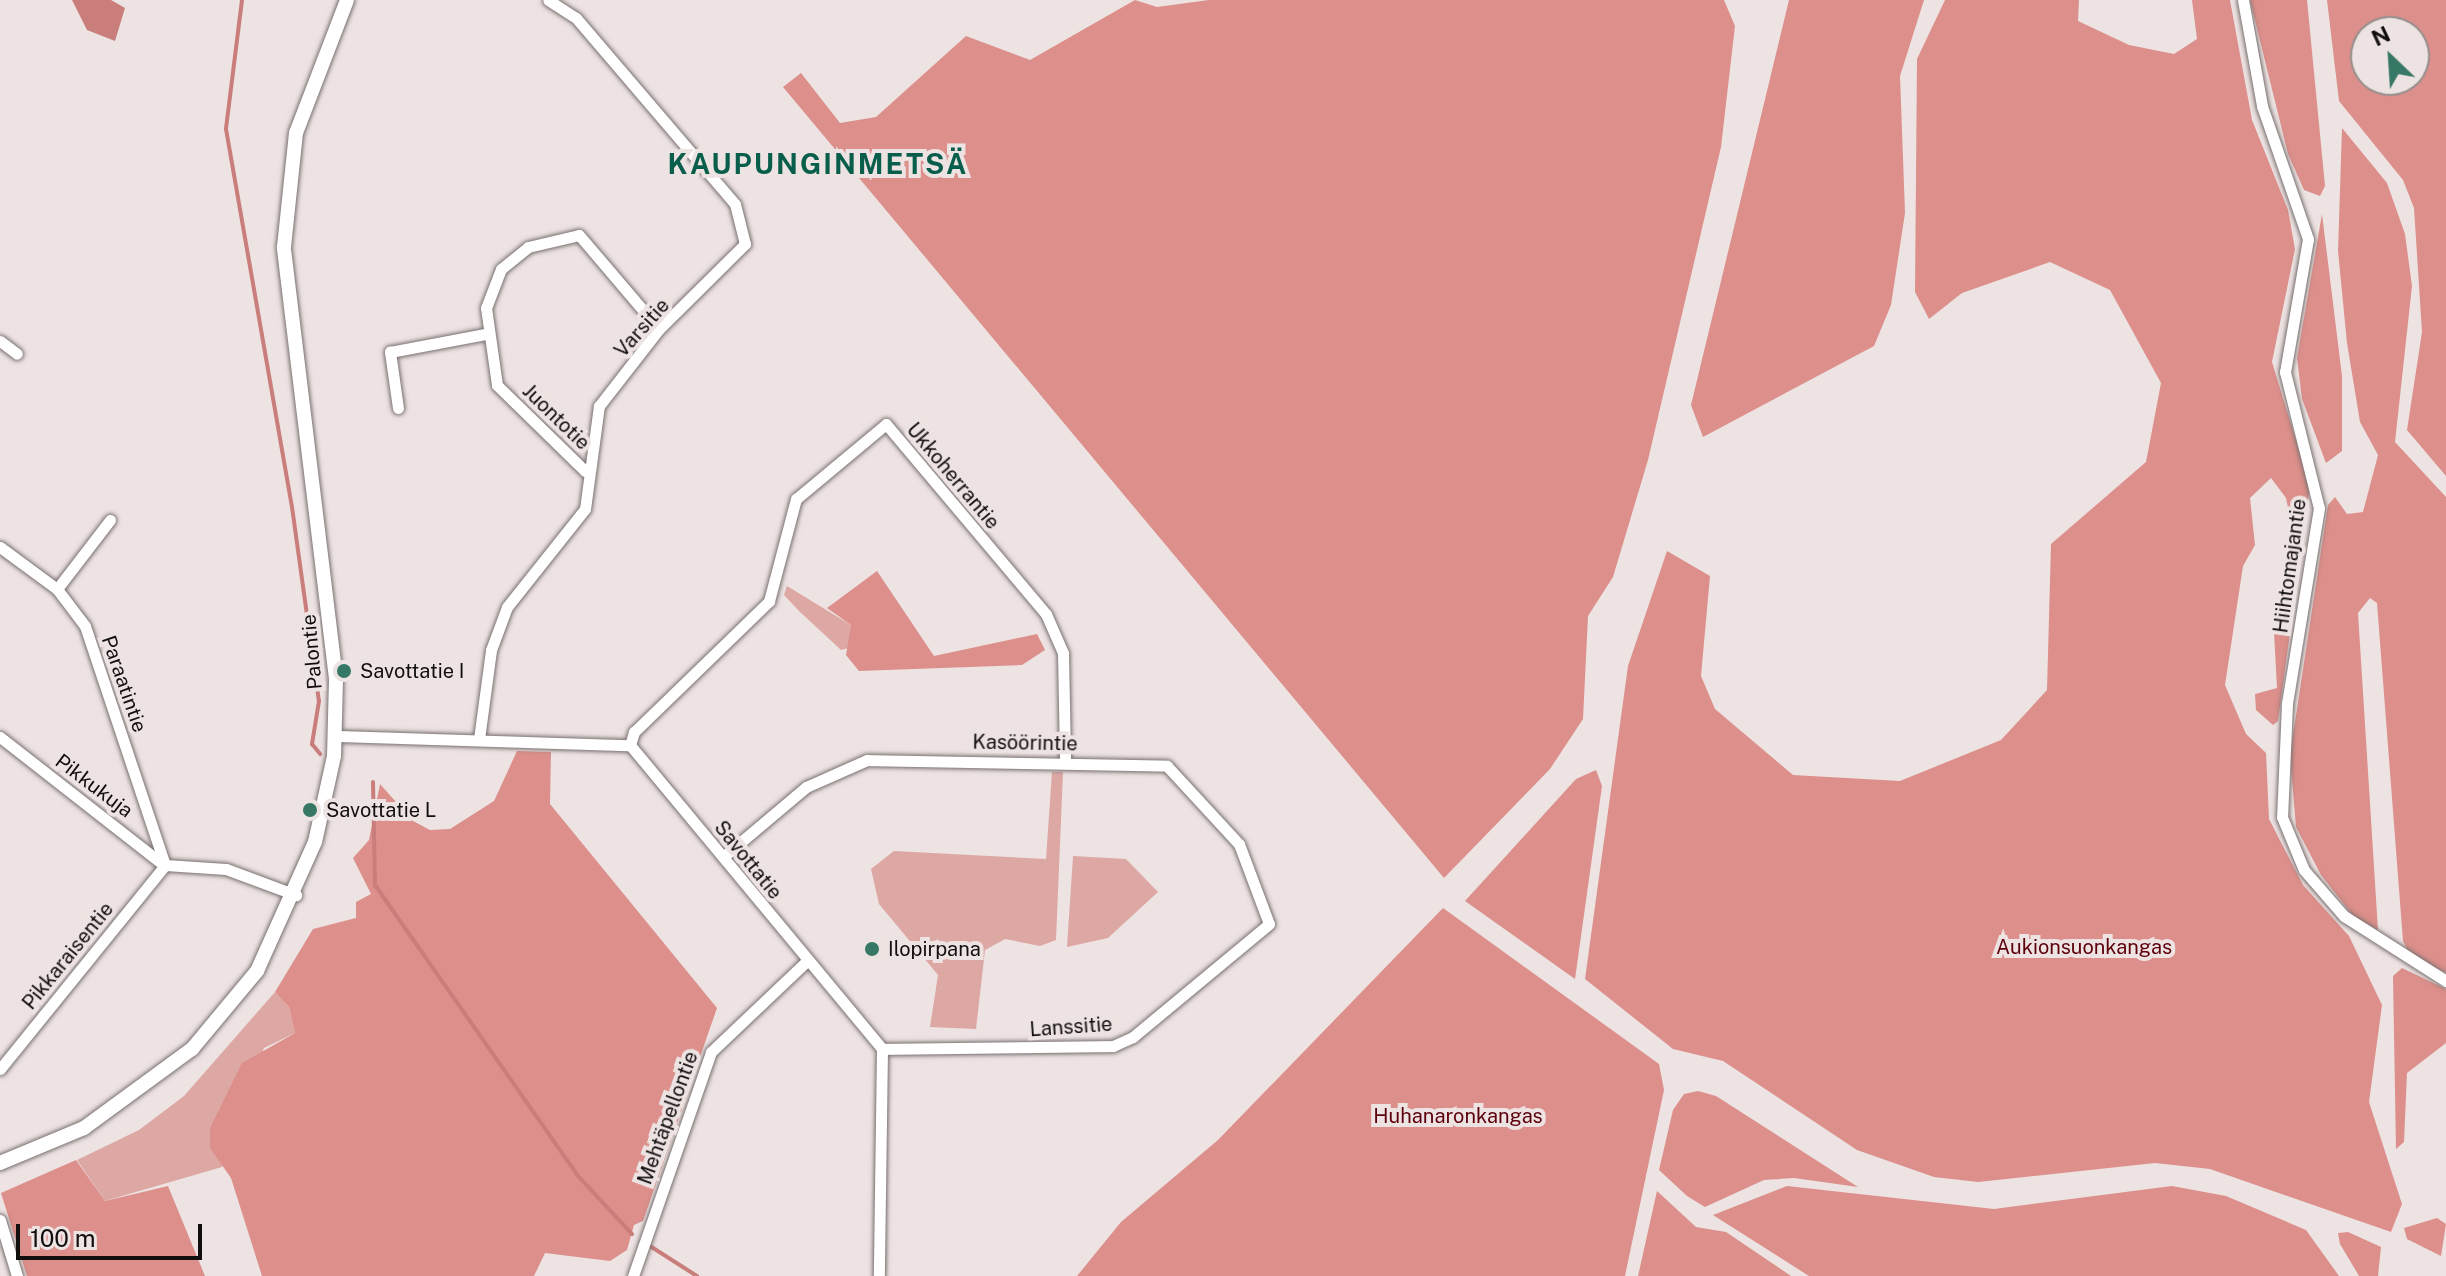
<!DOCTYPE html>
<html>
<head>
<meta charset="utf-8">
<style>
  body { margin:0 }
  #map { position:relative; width:2446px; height:1276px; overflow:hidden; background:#ede3e2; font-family:"Public Sans",sans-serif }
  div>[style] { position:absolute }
  .green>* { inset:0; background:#dda7a4 }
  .forest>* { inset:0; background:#dc8f8b }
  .water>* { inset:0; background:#c97e7b }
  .stream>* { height:4px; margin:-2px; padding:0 2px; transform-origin:2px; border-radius:2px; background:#c97e7b }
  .roads { filter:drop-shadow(0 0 2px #797070) drop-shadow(0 0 2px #797070) }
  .minor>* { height:11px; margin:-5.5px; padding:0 5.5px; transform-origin:5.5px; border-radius:5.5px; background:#fff }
  .tertiary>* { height:14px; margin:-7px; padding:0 7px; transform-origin:7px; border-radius:7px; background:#fff }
  .dots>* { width:22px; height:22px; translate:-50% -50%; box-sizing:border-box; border:4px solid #ede3e2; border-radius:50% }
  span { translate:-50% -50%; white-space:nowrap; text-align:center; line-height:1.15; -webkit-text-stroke:8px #ede3e2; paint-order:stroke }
  .street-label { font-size:20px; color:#110e0e }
  .poi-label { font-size:20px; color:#110e0e }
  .left { translate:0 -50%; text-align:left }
  .park-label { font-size:20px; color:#5d000c }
  .district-label { font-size:28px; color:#085e4b; font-weight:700; letter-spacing:2px }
  .north { position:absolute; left:2350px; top:16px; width:80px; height:80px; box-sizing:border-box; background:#ede3e2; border:2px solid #958e8d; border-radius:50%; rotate:335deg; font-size:22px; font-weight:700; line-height:32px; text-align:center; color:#110e0e }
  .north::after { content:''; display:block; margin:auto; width:28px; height:36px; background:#377765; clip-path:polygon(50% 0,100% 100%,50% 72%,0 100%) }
  .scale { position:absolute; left:16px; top:1224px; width:186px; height:36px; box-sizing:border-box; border:4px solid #110e0e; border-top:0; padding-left:10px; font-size:24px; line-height:28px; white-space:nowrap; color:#110e0e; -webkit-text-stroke:6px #ede3e2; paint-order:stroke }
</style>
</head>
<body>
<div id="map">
  <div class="green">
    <div style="clip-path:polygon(787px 586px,851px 625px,849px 648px,841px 650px,799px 611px,784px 595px)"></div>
    <div style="clip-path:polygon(1052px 772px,1063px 772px,1056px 940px,1040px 946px,1005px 939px,985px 950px,976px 1029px,930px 1027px,938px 975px,879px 904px,871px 869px,894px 851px,1046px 859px)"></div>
    <div style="clip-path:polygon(1073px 856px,1126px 859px,1158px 892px,1108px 938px,1067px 947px)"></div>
    <div style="clip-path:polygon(275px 992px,289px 1007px,295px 1033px,264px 1048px,222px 1167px,105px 1201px,77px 1160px,139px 1130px,184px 1096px)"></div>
  </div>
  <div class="forest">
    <div style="clip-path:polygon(1135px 0,1157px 7px,1209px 0,1724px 0,1735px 26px,1721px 147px,1648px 460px,1613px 577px,1588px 616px,1583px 719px,1550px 769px,1444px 878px,783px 87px,801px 73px,840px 123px,876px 117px,966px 36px,1030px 60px)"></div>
    <div style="clip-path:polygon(1789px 0,1924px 0,1900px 76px,1905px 213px,1891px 305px,1874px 346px,1703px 437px,1691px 405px)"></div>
    <div style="clip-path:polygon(1945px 0,2079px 0,2078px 21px,2129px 45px,2174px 54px,2197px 39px,2192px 0,2230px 0,2252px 120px,2288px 210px,2295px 249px,2272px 362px,2310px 486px,2278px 721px,2273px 725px,2256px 710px,2255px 694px,2277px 688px,2274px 633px,2295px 540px,2286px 498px,2271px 478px,2250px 498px,2255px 545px,2243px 566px,2225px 685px,2246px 734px,2266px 753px,2269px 819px,2303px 885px,2349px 936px,2382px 1005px,2369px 1102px,2402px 1204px,2391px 1232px,2210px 1169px,2155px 1163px,1978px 1182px,1934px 1177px,1857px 1150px,1723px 1061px,1673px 1049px,1585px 979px,1628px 666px,1667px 551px,1710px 576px,1701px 676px,1715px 709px,1793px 775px,1900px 781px,2001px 740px,2047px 690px,2051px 544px,2146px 462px,2161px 383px,2110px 290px,2050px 262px,1962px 293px,1929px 319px,1915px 292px,1917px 59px)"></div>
    <div style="clip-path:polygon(2250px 0,2307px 0,2325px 186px,2320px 196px,2304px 190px,2288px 154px)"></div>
    <div style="clip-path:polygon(evenodd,2327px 0,2446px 0,2446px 476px,2407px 430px,2422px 332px,2414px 208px,2403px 180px,2339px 101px,2327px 0,2366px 32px,2414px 32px,2414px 80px,2366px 80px,2366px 32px)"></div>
    <div style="clip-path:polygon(2342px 128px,2387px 183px,2405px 234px,2412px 286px,2395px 442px,2446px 497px,2446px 973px,2409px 953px,2403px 941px,2377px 603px,2370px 598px,2358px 613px,2378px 930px,2354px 917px,2321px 875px,2296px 827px,2290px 755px,2328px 505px,2335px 497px,2347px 514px,2363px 512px,2378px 455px,2360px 422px,2347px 343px,2338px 251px)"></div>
    <div style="clip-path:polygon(2322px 214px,2342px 376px,2342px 451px,2326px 463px,2302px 399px,2297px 358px)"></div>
    <div style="clip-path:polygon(877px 571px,934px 656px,1037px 634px,1045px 650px,1022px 665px,859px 671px,846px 655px,851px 625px,827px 608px)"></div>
    <div style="clip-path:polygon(517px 751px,551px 752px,550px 804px,717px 1008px,643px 1221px,634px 1225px,627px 1250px,610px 1261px,545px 1253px,534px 1276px,262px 1276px,231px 1178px,210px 1148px,210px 1128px,242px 1063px,295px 1033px,289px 1007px,275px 992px,313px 929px,356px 918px,356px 902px,371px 894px,353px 858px,369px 840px,380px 784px,413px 821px,430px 830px,450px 829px,494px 801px)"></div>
    <div style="clip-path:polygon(1596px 770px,1602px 786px,1575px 979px,1465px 901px,1576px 779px)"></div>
    <div style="clip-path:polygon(1443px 908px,1659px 1064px,1664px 1090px,1625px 1276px,1077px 1276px,1121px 1222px,1218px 1140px)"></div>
    <div style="clip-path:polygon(2402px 968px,2446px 989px,2446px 1043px,2407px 1073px,2404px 1142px,2396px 1149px,2393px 976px)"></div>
    <div style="clip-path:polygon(1698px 1091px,1716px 1096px,1858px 1187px,1794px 1178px,1764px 1180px,1705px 1207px,1687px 1196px,1659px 1170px,1673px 1110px,1684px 1094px)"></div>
    <div style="clip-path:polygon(76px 1160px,105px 1201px,168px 1186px,205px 1276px,27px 1276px,1px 1193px)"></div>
    <div style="clip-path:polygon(1787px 1186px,1994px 1209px,2172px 1186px,2226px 1196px,2306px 1230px,2339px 1276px,1809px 1276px,1713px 1215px)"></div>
    <div style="clip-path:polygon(1657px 1191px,1696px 1227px,1726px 1232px,1791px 1276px,1638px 1276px)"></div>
    <div style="clip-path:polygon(2437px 1218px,2446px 1224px,2441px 1256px,2407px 1239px,2404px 1228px)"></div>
    <div style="clip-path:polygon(2348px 1232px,2381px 1247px,2378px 1276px,2359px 1276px,2340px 1244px,2338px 1233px)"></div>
  </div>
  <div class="water">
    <div style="clip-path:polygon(72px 0,111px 0,125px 8px,115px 41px,87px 30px)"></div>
  </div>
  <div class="stream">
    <div style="left:242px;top:0;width:130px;rotate:97.1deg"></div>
    <div style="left:226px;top:129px;width:384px;rotate:80.1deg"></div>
    <div style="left:292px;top:507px;width:196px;rotate:82.1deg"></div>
    <div style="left:319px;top:701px;width:44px;rotate:99.2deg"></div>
    <div style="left:312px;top:744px;width:13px;rotate:51deg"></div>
    <div style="left:373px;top:782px;width:103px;rotate:88.9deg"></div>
    <div style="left:375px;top:885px;width:356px;rotate:55.1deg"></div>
    <div style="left:579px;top:1177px;width:78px;rotate:47.1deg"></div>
    <div style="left:650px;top:1246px;width:56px;rotate:32.6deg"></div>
  </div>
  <div class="roads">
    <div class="minor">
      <div style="left:2243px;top:0;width:108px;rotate:79.8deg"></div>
      <div style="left:2262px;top:106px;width:141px;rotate:70.9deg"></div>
      <div style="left:2308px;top:239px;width:135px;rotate:99.8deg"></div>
      <div style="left:2285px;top:372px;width:140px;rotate:76deg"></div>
      <div style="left:2319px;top:508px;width:199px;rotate:99.3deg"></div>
      <div style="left:2287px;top:704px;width:113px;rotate:92.5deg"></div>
      <div style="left:2282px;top:817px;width:57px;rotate:67.5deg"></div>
      <div style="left:2304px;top:870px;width:61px;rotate:49deg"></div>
      <div style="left:2344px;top:916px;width:121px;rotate:32.5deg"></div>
      <div style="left:0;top:341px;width:21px;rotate:37deg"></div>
      <div style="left:398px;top:408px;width:57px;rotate:-98.1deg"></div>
      <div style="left:390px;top:352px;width:97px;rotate:-10.7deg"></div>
      <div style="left:585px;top:471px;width:123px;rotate:-135.7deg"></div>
      <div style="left:497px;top:385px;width:78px;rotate:-98.1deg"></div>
      <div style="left:486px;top:308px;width:42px;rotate:-69deg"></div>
      <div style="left:501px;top:269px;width:35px;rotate:-39deg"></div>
      <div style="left:528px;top:247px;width:52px;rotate:-13.2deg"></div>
      <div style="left:579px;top:235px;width:123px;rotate:49.6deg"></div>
      <div style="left:0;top:547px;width:71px;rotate:36.4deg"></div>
      <div style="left:57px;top:589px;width:46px;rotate:52.9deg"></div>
      <div style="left:85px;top:626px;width:252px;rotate:71.5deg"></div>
      <div style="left:57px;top:589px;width:87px;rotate:-52.5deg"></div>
      <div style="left:336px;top:736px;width:294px;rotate:1.8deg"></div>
      <div style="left:630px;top:745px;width:395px;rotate:50.3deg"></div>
      <div style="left:882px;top:1049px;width:227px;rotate:90.8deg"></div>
      <div style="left:0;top:737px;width:208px;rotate:38deg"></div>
      <div style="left:479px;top:739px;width:90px;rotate:-82.3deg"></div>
      <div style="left:491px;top:650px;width:46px;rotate:-69.6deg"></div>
      <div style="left:507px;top:607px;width:125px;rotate:-51.5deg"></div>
      <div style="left:585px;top:509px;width:104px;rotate:-82.3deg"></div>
      <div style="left:599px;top:406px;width:98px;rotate:-52.1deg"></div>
      <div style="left:659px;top:329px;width:121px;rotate:-44.7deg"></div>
      <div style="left:745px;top:244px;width:41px;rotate:-104deg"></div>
      <div style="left:735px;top:204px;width:245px;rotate:-130.5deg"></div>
      <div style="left:576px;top:18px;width:33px;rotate:-147deg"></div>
      <div style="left:630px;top:745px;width:14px;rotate:-73deg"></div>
      <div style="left:634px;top:732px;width:188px;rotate:-44.1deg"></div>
      <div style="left:769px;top:601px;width:106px;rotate:-75.2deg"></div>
      <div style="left:796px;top:499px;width:117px;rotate:-39.8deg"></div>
      <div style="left:886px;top:424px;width:248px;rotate:49.9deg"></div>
      <div style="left:1046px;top:614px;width:43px;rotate:66.4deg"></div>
      <div style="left:1063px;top:653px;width:107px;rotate:88.9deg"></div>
      <div style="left:723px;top:857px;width:109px;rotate:-40.1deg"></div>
      <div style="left:806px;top:787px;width:67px;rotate:-23.9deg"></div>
      <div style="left:867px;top:760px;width:300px;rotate:1.1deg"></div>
      <div style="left:1167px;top:766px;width:106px;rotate:47.3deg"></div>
      <div style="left:1239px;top:844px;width:85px;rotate:69.4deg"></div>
      <div style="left:1269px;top:924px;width:177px;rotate:140.3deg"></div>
      <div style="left:1133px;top:1037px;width:22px;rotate:156deg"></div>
      <div style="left:1113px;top:1046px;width:231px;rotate:179.3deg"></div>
      <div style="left:165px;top:865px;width:61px;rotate:3.8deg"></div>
      <div style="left:226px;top:869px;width:75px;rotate:20.4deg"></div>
      <div style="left:0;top:1069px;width:262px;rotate:-51deg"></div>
      <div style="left:0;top:1220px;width:59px;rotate:73.1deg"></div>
      <div style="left:633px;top:1276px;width:237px;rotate:-70.8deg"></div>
      <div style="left:711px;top:1052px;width:131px;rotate:-43.5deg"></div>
    </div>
    <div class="tertiary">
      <div style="left:0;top:1163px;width:91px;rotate:-22.6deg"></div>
      <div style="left:84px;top:1128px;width:134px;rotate:-36.2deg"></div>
      <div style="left:192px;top:1049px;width:102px;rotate:-50.2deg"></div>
      <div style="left:257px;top:971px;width:141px;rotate:-65.8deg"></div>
      <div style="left:315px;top:842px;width:88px;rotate:-77.5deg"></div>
      <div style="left:334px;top:756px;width:77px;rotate:-88.5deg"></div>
      <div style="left:336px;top:679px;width:435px;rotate:-96.9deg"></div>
      <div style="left:284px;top:247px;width:115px;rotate:-84deg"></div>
      <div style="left:296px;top:133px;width:142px;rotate:-69deg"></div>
    </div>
  </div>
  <div class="dots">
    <div style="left:344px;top:671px;background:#377765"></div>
    <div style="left:310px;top:810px;background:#377765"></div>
    <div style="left:872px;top:949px;background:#377765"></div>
  </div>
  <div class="street-label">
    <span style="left:642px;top:328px;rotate:-48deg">Varsitie</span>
    <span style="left:556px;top:417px;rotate:44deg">Juontotie</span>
    <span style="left:953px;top:476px;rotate:50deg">Ukkoherrantie</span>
    <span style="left:2290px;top:566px;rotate:-82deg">Hiihtomajantie</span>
    <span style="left:312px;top:652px;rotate:-95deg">Palontie</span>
    <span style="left:124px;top:684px;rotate:71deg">Paraatintie</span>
    <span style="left:1025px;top:743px;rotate:1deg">Kasöörintie</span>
    <span style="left:94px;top:786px;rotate:37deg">Pikkukuja</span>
    <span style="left:748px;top:860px;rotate:51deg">Savottatie</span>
    <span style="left:68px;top:956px;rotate:-51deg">Pikkaraisentie</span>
    <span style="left:1071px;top:1027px;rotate:-4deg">Lanssitie</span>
    <span style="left:668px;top:1118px;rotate:-70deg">Mehtäpellontie</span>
  </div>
  <div class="poi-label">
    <span class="left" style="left:360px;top:671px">Savottatie I</span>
    <span class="left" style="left:326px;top:810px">Savottatie L</span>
    <span class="left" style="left:888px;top:949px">Ilopirpana</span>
  </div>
  <div class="park-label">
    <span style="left:2084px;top:947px">Aukionsuonkangas</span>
    <span style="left:1458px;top:1116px">Huhanaronkangas</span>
  </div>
  <div class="district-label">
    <span style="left:818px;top:164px">KAUPUNGINMETSÄ</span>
  </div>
  <div class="north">N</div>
  <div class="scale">100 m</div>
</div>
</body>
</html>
